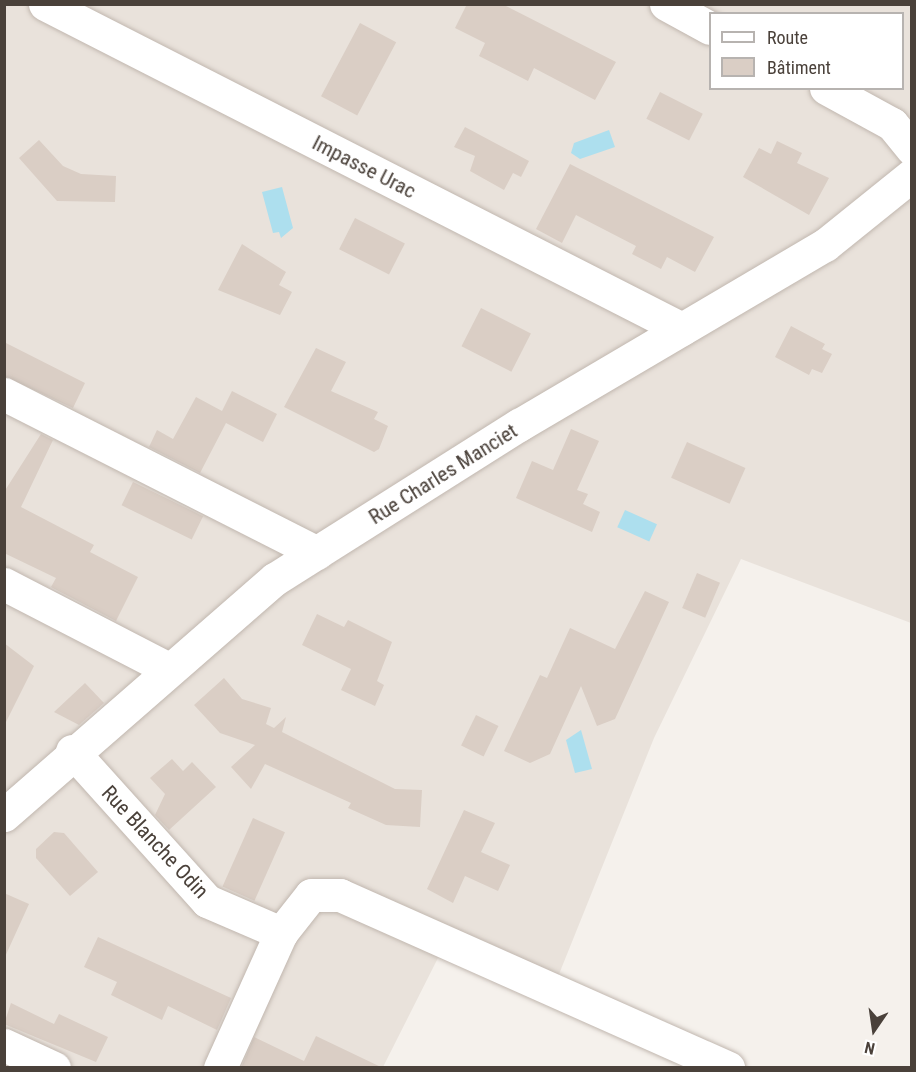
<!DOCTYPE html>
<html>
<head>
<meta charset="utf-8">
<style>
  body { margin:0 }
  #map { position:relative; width:916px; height:1072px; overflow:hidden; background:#f5f1ec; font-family:"Roboto Condensed",sans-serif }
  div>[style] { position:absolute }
  .residential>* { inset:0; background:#e9e2db }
  .water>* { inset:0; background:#addfee; transform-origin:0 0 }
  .building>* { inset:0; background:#dacec5; transform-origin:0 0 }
  .roads { filter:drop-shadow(0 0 2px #c1b7af) drop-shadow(0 0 2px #c1b7af) }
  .minor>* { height:33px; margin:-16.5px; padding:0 16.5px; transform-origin:16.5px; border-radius:16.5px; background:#fff }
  span { translate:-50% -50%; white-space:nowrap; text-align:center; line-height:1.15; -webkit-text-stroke:4.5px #fff; paint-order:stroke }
  .street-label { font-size:21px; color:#4a413a }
  .frame { position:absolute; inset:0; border:6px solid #4a413a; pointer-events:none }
  .legend { position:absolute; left:709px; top:12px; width:195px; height:78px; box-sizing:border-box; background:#fff; border:2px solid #b7b3b0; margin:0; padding:8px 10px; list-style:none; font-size:18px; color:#4a413a }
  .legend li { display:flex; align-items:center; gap:12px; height:30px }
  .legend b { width:30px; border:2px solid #b7b3b0 }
  .north { position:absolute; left:844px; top:1000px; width:60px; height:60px; -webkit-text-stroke:4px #fff; paint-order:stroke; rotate:193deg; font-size:16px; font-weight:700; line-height:24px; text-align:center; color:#4a413a }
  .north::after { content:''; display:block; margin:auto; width:21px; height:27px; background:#4a413a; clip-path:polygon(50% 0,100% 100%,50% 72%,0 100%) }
</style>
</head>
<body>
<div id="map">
  <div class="residential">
    <div style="clip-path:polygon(evenodd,5px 5px,911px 5px,911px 623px,741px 559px,654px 738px,549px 999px,441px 952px,383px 1067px,5px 1068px,5px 5px,710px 14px,902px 14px,902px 88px,710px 88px,710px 14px)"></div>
  </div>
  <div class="water">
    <div style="clip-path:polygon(609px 130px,615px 147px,580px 159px,571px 153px,574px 143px)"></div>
    <div style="clip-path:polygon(282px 187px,293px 228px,281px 238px,279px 232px,273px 233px,262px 192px)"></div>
    <div style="left:625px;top:510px;width:35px;height:19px;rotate:24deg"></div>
    <div style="clip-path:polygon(581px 730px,592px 769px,575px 773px,566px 740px)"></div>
  </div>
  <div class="building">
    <div style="clip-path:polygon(467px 4px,502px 4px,616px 62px,595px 100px,534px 68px,528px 81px,479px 56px,485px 43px,455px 28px)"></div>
    <div style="left:360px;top:23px;width:41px;height:83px;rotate:28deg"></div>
    <div style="left:660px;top:92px;width:48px;height:30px;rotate:27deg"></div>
    <div style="clip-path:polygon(465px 127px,529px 161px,521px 177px,513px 173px,504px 190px,470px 171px,475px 156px,454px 147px)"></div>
    <div style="clip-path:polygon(39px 140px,63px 166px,81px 174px,116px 176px,115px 202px,57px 201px,19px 158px)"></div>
    <div style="clip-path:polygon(777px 141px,802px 153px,797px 163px,829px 178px,809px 215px,743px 177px,759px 148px,771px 154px)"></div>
    <div style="clip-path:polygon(570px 164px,714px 237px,695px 272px,667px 257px,661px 269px,632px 254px,636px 246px,576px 215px,562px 243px,536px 229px)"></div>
    <div style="left:355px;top:218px;width:56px;height:35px;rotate:27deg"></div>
    <div style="clip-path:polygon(242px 244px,286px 272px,279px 285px,292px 292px,280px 315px,218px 290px)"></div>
    <div style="left:481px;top:308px;width:56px;height:43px;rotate:27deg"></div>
    <div style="clip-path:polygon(791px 326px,825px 344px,822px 349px,832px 354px,822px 373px,812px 369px,809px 375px,775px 357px)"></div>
    <div style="clip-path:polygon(4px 342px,85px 383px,73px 408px,4px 376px)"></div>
    <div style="clip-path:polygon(316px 348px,346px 362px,331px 391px,378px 412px,374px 419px,388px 426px,379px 449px,374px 452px,284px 407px)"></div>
    <div style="clip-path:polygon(232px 391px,277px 414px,263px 442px,226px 423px,200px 473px,149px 447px,157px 430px,173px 439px,196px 397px,222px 411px)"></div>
    <div style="clip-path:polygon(571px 429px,599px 441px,577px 490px,588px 494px,583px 504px,600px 512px,592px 532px,516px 498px,532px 461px,553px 470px)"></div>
    <div style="clip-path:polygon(41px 434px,53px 440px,21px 507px,94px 545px,90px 552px,138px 577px,116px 621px,51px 587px,56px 578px,4px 553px,4px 492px)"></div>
    <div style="left:687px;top:442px;width:64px;height:39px;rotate:24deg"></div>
    <div style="left:133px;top:482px;width:78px;height:26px;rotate:26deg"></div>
    <div style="left:697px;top:573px;width:25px;height:38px;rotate:23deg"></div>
    <div style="clip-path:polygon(645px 591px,669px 602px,615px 719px,597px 726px,581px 686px,550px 754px,530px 763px,504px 751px,540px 675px,547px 678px,570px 628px,615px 649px)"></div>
    <div style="clip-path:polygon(317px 614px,344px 627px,348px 620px,392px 642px,377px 681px,384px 685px,375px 706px,341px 690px,351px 669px,302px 645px)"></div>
    <div style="clip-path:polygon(4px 643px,34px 666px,4px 726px)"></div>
    <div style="clip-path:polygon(224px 678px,242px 699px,271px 708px,266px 724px,274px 728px,286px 717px,282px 732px,395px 789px,422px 790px,420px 827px,386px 825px,348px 808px,351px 803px,265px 764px,251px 789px,231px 767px,255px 745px,220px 733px,194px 705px)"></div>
    <div style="clip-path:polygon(85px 683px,104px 703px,79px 725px,54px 712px)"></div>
    <div style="left:476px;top:715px;width:25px;height:34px;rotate:26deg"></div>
    <div style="clip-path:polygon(172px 759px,183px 771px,192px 762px,216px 787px,169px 830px,155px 815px,165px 794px,150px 778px)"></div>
    <div style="clip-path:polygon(464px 810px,495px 823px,481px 852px,510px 865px,498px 891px,465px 876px,453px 903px,427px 889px)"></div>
    <div style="left:253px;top:818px;width:35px;height:75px;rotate:24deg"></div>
    <div style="clip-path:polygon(54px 832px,64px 833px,98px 872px,70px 896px,36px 858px,36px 849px)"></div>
    <div style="clip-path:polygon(4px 893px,29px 904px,4px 959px)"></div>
    <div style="clip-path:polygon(98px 937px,231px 998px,217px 1030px,168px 1006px,162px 1020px,111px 995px,117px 982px,84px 967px)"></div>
    <div style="clip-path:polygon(11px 1003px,54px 1024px,59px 1014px,108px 1037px,96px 1062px,4px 1024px)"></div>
    <div style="clip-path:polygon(316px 1036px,383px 1068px,241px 1068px,254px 1037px,304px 1061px)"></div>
  </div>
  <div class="roads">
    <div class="minor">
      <div style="left:45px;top:4px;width:715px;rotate:27.03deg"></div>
      <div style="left:666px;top:4px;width:50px;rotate:28.6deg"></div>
      <div style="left:826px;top:88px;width:75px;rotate:28.6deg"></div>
      <div style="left:892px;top:124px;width:32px;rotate:51deg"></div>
      <div style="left:4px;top:394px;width:351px;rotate:26.9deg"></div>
      <div style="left:4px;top:584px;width:186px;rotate:27.3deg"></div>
      <div style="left:72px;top:751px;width:202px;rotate:48deg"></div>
      <div style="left:207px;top:901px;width:81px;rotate:23.4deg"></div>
      <div style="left:281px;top:933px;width:48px;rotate:-51.7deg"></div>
      <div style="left:311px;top:895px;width:29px"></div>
      <div style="left:340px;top:895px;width:425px;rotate:24deg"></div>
      <div style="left:4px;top:815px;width:359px;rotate:-41.1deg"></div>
      <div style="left:275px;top:579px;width:289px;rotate:-32.3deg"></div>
      <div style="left:519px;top:425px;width:355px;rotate:-30.5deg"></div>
      <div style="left:825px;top:245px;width:112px;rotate:-38.8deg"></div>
      <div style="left:4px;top:1045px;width:55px;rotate:24.7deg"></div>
      <div style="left:220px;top:1068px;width:148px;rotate:-65.7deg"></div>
    </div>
  </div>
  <div class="street-label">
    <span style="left:364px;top:167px;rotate:27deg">Impasse Urac</span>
    <span style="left:443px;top:474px;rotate:-32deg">Rue Charles Manciet</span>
    <span style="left:155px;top:842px;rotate:47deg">Rue Blanche Odin</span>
  </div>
  <div class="frame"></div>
  <ul class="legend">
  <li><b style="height:8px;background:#fff"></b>Route</li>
  <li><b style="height:16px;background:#dacec5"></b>Bâtiment</li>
  </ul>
  <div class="north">N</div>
</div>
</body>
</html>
